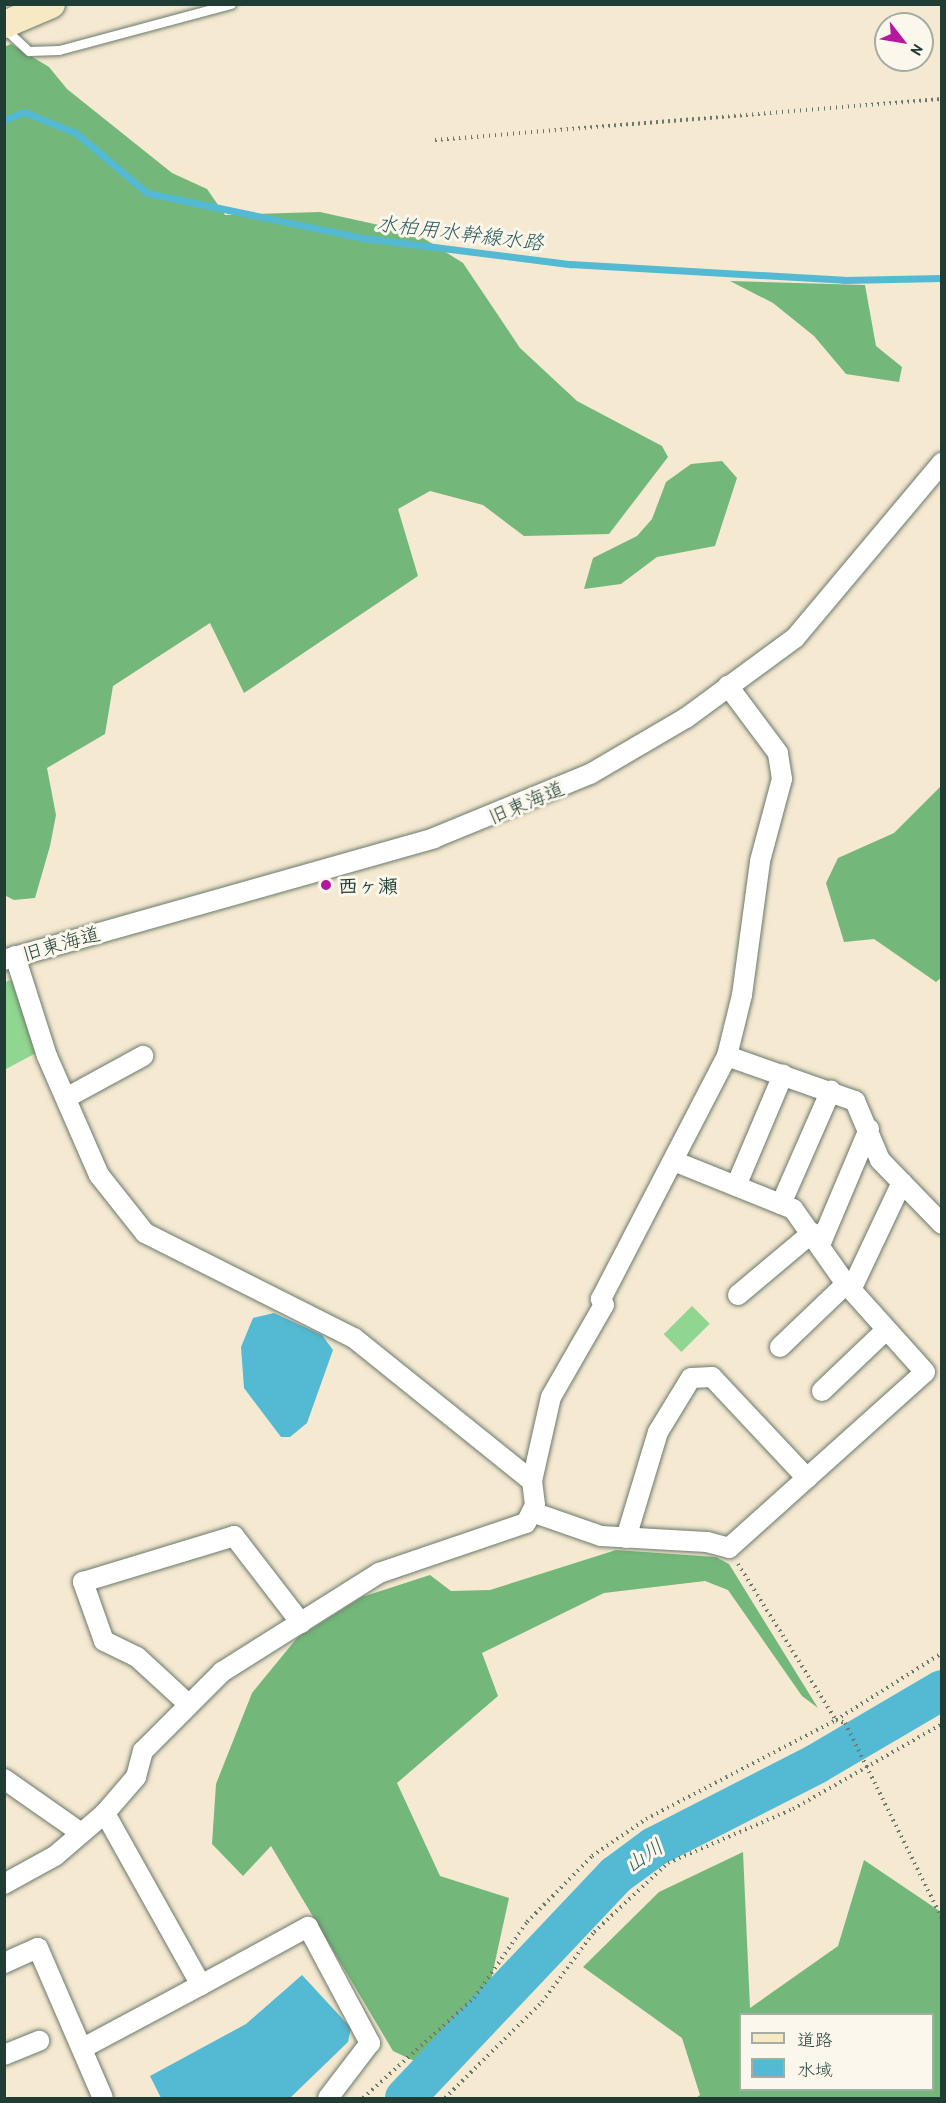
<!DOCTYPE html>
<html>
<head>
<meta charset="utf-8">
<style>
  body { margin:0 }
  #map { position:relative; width:946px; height:2103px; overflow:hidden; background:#f5e9d1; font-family:"Patrick Hand","Klee One",sans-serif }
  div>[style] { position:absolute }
  .green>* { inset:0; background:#90d690; transform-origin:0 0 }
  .forest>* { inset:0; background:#74b77a }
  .water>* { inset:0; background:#54b9d2 }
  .stream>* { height:7px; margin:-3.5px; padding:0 3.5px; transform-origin:3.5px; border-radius:3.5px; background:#54b9d2 }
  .river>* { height:40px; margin:-20px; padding:0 20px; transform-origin:20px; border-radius:20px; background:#54b9d2 }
  .path>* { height:4px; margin-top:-2px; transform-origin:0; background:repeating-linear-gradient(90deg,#6a796b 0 1.5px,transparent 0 6px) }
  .roads { filter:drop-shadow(0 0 2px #6a796b) drop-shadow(0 0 2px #6a796b) }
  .lane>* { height:9px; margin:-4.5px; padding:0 4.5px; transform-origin:4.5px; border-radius:4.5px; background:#fff }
  .street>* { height:20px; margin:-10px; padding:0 10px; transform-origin:10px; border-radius:10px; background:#fff }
  .secondary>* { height:27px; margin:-13.5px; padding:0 13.5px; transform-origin:13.5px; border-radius:13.5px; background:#f6e9c3 }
  .dots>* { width:16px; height:16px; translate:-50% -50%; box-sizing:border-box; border:3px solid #fbf7ec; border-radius:50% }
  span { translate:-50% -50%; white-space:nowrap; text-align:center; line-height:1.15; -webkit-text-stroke:6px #fbf7ec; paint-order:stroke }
  .street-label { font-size:20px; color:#1f3d34 }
  .poi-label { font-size:20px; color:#1f3d34; font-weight:700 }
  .left { translate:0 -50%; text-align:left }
  .water-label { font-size:21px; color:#2c5c5c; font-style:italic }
  .frame { position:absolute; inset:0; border:6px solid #1f3d34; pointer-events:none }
  .legend { position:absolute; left:739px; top:2013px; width:195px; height:78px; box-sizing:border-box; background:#fbf7ec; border:2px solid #a3ada2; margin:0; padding:8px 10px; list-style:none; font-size:18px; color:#1f3d34 }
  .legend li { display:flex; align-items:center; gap:12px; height:30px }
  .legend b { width:30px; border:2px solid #a3ada2 }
  .north { position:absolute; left:874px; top:12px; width:60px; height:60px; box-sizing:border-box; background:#fbf7ec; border:2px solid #a3ada2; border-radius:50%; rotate:121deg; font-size:16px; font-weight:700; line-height:24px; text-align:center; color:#1f3d34 }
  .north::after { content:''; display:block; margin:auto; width:21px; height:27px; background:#b5179e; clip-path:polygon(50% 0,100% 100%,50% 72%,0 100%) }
</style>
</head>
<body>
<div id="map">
  <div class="green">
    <div style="clip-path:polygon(12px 980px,36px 1053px,6px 1069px,4px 982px)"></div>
    <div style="left:692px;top:1306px;width:25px;height:40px;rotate:45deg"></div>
  </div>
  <div class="forest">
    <div style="clip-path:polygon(11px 44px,49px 67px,67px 89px,172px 173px,207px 189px,225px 215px,320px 212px,415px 233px,463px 263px,520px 348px,577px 401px,662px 446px,668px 457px,609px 534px,524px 536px,483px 505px,430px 491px,398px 509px,418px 576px,244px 693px,210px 623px,113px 686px,105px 734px,47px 768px,56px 815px,50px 846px,35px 898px,14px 900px,4px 895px,4px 47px)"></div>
    <div style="clip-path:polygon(730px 281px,865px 285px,876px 346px,902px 367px,899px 382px,846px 374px,814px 336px,773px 303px)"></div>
    <div style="clip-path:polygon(722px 461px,737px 478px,715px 546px,657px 557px,621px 584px,584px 589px,593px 558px,637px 536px,652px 519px,666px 482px,691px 464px)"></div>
    <div style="clip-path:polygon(941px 786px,942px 977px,936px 982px,874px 939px,844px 942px,826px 883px,838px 858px,894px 833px)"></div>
    <div style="clip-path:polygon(616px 1550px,716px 1557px,729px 1564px,818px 1708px,802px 1696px,728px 1590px,705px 1581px,604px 1593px,482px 1653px,498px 1696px,397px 1783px,440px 1876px,509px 1898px,486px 2003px,421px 2064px,393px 2051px,271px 1846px,243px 1876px,212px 1844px,216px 1784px,252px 1693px,297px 1638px,362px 1597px,430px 1575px,451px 1591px,490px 1590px)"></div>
    <div style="clip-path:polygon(evenodd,743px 1852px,750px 2008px,838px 1946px,864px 1860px,941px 1912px,941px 2098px,696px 2098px,700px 2095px,682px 2038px,583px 1967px,659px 1892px,743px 1852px,932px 2014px,932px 2090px,740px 2090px,740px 2014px,932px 2014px)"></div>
  </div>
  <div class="water">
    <div style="clip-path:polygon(274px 1313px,322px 1335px,333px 1350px,307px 1423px,290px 1437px,281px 1437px,244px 1388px,241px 1347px,253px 1318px)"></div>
    <div style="clip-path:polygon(302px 1975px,351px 2028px,348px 2042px,290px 2098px,161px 2098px,150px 2076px,246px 2024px)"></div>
  </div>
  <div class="stream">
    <div style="left:4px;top:120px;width:22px;rotate:-22deg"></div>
    <div style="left:24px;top:112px;width:56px;rotate:22deg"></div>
    <div style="left:76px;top:133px;width:93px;rotate:40.2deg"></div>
    <div style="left:147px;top:193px;width:221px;rotate:11.8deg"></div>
    <div style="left:363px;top:238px;width:209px;rotate:7.2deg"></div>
    <div style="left:570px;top:264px;width:274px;rotate:3.3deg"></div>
    <div style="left:844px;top:280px;width:98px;rotate:-1.2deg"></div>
  </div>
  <div class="river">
    <div style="left:405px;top:2098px;width:307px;rotate:-46.6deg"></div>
    <div style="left:616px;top:1875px;width:47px;rotate:-36.4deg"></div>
    <div style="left:654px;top:1847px;width:182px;rotate:-27.1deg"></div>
    <div style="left:816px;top:1764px;width:146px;rotate:-30.4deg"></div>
  </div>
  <div class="path">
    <div style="left:435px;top:140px;width:509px;rotate:-4.62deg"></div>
    <div style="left:738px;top:1564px;width:184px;rotate:57.9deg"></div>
    <div style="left:836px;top:1720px;width:9px;rotate:18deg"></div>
    <div style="left:845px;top:1723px;width:218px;rotate:63.6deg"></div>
    <div style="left:363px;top:2098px;width:149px;rotate:-42deg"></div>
    <div style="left:474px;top:1998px;width:93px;rotate:-55.1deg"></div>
    <div style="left:527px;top:1922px;width:93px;rotate:-45.4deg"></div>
    <div style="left:592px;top:1856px;width:65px;rotate:-34.4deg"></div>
    <div style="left:646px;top:1819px;width:214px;rotate:-27.5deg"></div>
    <div style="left:836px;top:1720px;width:125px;rotate:-32.3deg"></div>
    <div style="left:445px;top:2098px;width:136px;rotate:-44.7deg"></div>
    <div style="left:542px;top:2002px;width:87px;rotate:-53.4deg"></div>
    <div style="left:594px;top:1932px;width:101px;rotate:-43deg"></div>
    <div style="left:668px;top:1863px;width:136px;rotate:-23.4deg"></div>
    <div style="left:793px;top:1809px;width:172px;rotate:-29.7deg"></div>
  </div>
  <div class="roads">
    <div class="lane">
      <div style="left:4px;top:28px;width:34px;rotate:43deg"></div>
      <div style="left:29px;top:51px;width:30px;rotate:-2deg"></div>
      <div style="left:59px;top:50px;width:178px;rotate:-15deg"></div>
    </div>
    <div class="street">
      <div style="left:15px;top:956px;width:105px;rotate:72.3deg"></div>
      <div style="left:47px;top:1056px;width:130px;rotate:66.4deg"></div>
      <div style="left:99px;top:1175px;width:74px;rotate:51.6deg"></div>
      <div style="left:145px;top:1233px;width:234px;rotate:26.7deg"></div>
      <div style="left:354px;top:1338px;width:228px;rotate:38.8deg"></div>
      <div style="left:4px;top:960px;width:447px;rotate:-15.8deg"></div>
      <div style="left:434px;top:838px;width:169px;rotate:-22.3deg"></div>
      <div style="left:590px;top:774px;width:111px;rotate:-30.3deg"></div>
      <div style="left:686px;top:718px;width:135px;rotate:-36.3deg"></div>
      <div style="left:795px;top:638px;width:229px;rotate:-50deg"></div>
      <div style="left:727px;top:1056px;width:136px;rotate:19.4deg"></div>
      <div style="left:855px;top:1101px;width:64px;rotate:67deg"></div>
      <div style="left:880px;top:1160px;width:89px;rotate:45.9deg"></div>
      <div style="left:66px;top:1098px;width:88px;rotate:-28.6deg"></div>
      <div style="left:736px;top:1186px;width:121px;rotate:-67.1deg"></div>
      <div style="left:781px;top:1204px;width:124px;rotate:-66.3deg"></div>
      <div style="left:820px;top:1245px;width:126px;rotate:-67.1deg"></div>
      <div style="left:851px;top:1290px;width:119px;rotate:-64.7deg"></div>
      <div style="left:738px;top:1295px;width:97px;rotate:-40deg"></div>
      <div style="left:780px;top:1347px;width:91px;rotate:-43.7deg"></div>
      <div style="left:822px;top:1391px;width:88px;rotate:-43.6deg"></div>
      <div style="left:532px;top:1512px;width:73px;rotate:19.2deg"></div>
      <div style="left:601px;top:1536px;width:106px;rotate:3.2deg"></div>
      <div style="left:707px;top:1542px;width:23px;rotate:15deg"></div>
      <div style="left:729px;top:1548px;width:263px;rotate:-41.9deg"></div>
      <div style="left:925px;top:1372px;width:118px;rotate:-131.9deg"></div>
      <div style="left:846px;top:1284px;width:92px;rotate:-125.2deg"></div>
      <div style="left:793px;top:1209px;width:126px;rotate:-158.1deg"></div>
      <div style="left:626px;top:1538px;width:111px;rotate:-73.2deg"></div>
      <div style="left:658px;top:1432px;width:63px;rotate:-58.6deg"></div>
      <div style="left:691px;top:1378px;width:21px;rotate:-3deg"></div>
      <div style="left:712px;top:1377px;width:139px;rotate:46.8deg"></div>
      <div style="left:186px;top:1702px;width:67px;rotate:-137.4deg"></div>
      <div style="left:137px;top:1657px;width:37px;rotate:-154deg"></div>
      <div style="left:104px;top:1641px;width:63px;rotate:-109.6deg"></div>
      <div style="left:83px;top:1582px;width:158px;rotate:-16.9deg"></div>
      <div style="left:234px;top:1536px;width:110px;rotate:52.4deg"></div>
      <div style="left:4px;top:1779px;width:94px;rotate:35deg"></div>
      <div style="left:4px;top:1884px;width:58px;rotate:-28.8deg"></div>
      <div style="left:55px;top:1856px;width:66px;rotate:-40.7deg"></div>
      <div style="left:105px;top:1813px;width:48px;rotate:-49.3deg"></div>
      <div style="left:136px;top:1777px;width:27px;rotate:-75deg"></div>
      <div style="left:143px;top:1751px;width:112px;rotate:-45deg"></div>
      <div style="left:222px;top:1672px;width:186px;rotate:-32.2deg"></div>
      <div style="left:379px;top:1573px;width:155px;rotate:-18.8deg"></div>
      <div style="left:526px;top:1523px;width:20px;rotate:-63deg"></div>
      <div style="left:535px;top:1505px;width:24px;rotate:-97deg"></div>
      <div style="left:532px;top:1481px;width:86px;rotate:-77.3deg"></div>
      <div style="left:551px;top:1397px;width:106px;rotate:-60.1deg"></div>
      <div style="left:604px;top:1305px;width:7px;rotate:-117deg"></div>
      <div style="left:601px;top:1299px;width:274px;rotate:-62.6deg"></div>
      <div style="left:727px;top:1056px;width:63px;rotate:-76.2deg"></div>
      <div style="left:742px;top:995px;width:135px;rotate:-82.3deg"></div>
      <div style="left:760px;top:861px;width:85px;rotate:-75deg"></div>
      <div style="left:782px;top:779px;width:26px;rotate:-99deg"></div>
      <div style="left:778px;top:753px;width:84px;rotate:-126.7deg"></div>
      <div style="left:4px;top:1963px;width:37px;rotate:-24deg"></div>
      <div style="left:38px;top:1948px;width:163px;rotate:66.6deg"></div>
      <div style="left:201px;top:1985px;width:122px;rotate:-28.5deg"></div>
      <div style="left:308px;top:1927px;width:132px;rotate:61.9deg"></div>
      <div style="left:370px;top:2043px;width:69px;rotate:127.4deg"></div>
      <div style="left:83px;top:2048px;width:134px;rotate:-28.1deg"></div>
      <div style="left:201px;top:1985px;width:197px;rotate:-119.2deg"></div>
      <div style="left:4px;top:2055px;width:38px;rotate:-22deg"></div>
    </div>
    <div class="secondary">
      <div style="left:4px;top:24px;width:51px;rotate:-23.1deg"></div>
    </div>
  </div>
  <div class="dots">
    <div style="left:326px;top:885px;background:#b5179e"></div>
  </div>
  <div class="street-label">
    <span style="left:526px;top:802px;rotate:-23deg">旧東海道</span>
    <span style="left:61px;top:943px;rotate:-16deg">旧東海道</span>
  </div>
  <div class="poi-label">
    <span class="left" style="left:338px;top:885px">西ヶ瀬</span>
  </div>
  <div class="water-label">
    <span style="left:460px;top:233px;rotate:7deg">水柏用水幹線水路</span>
    <span style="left:644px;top:1856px;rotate:-34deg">山川</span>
  </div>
  <div class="frame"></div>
  <ul class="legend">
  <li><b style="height:8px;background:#f6e9c3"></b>道路</li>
  <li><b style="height:16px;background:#54b9d2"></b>水域</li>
  </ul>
  <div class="north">N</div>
</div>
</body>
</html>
